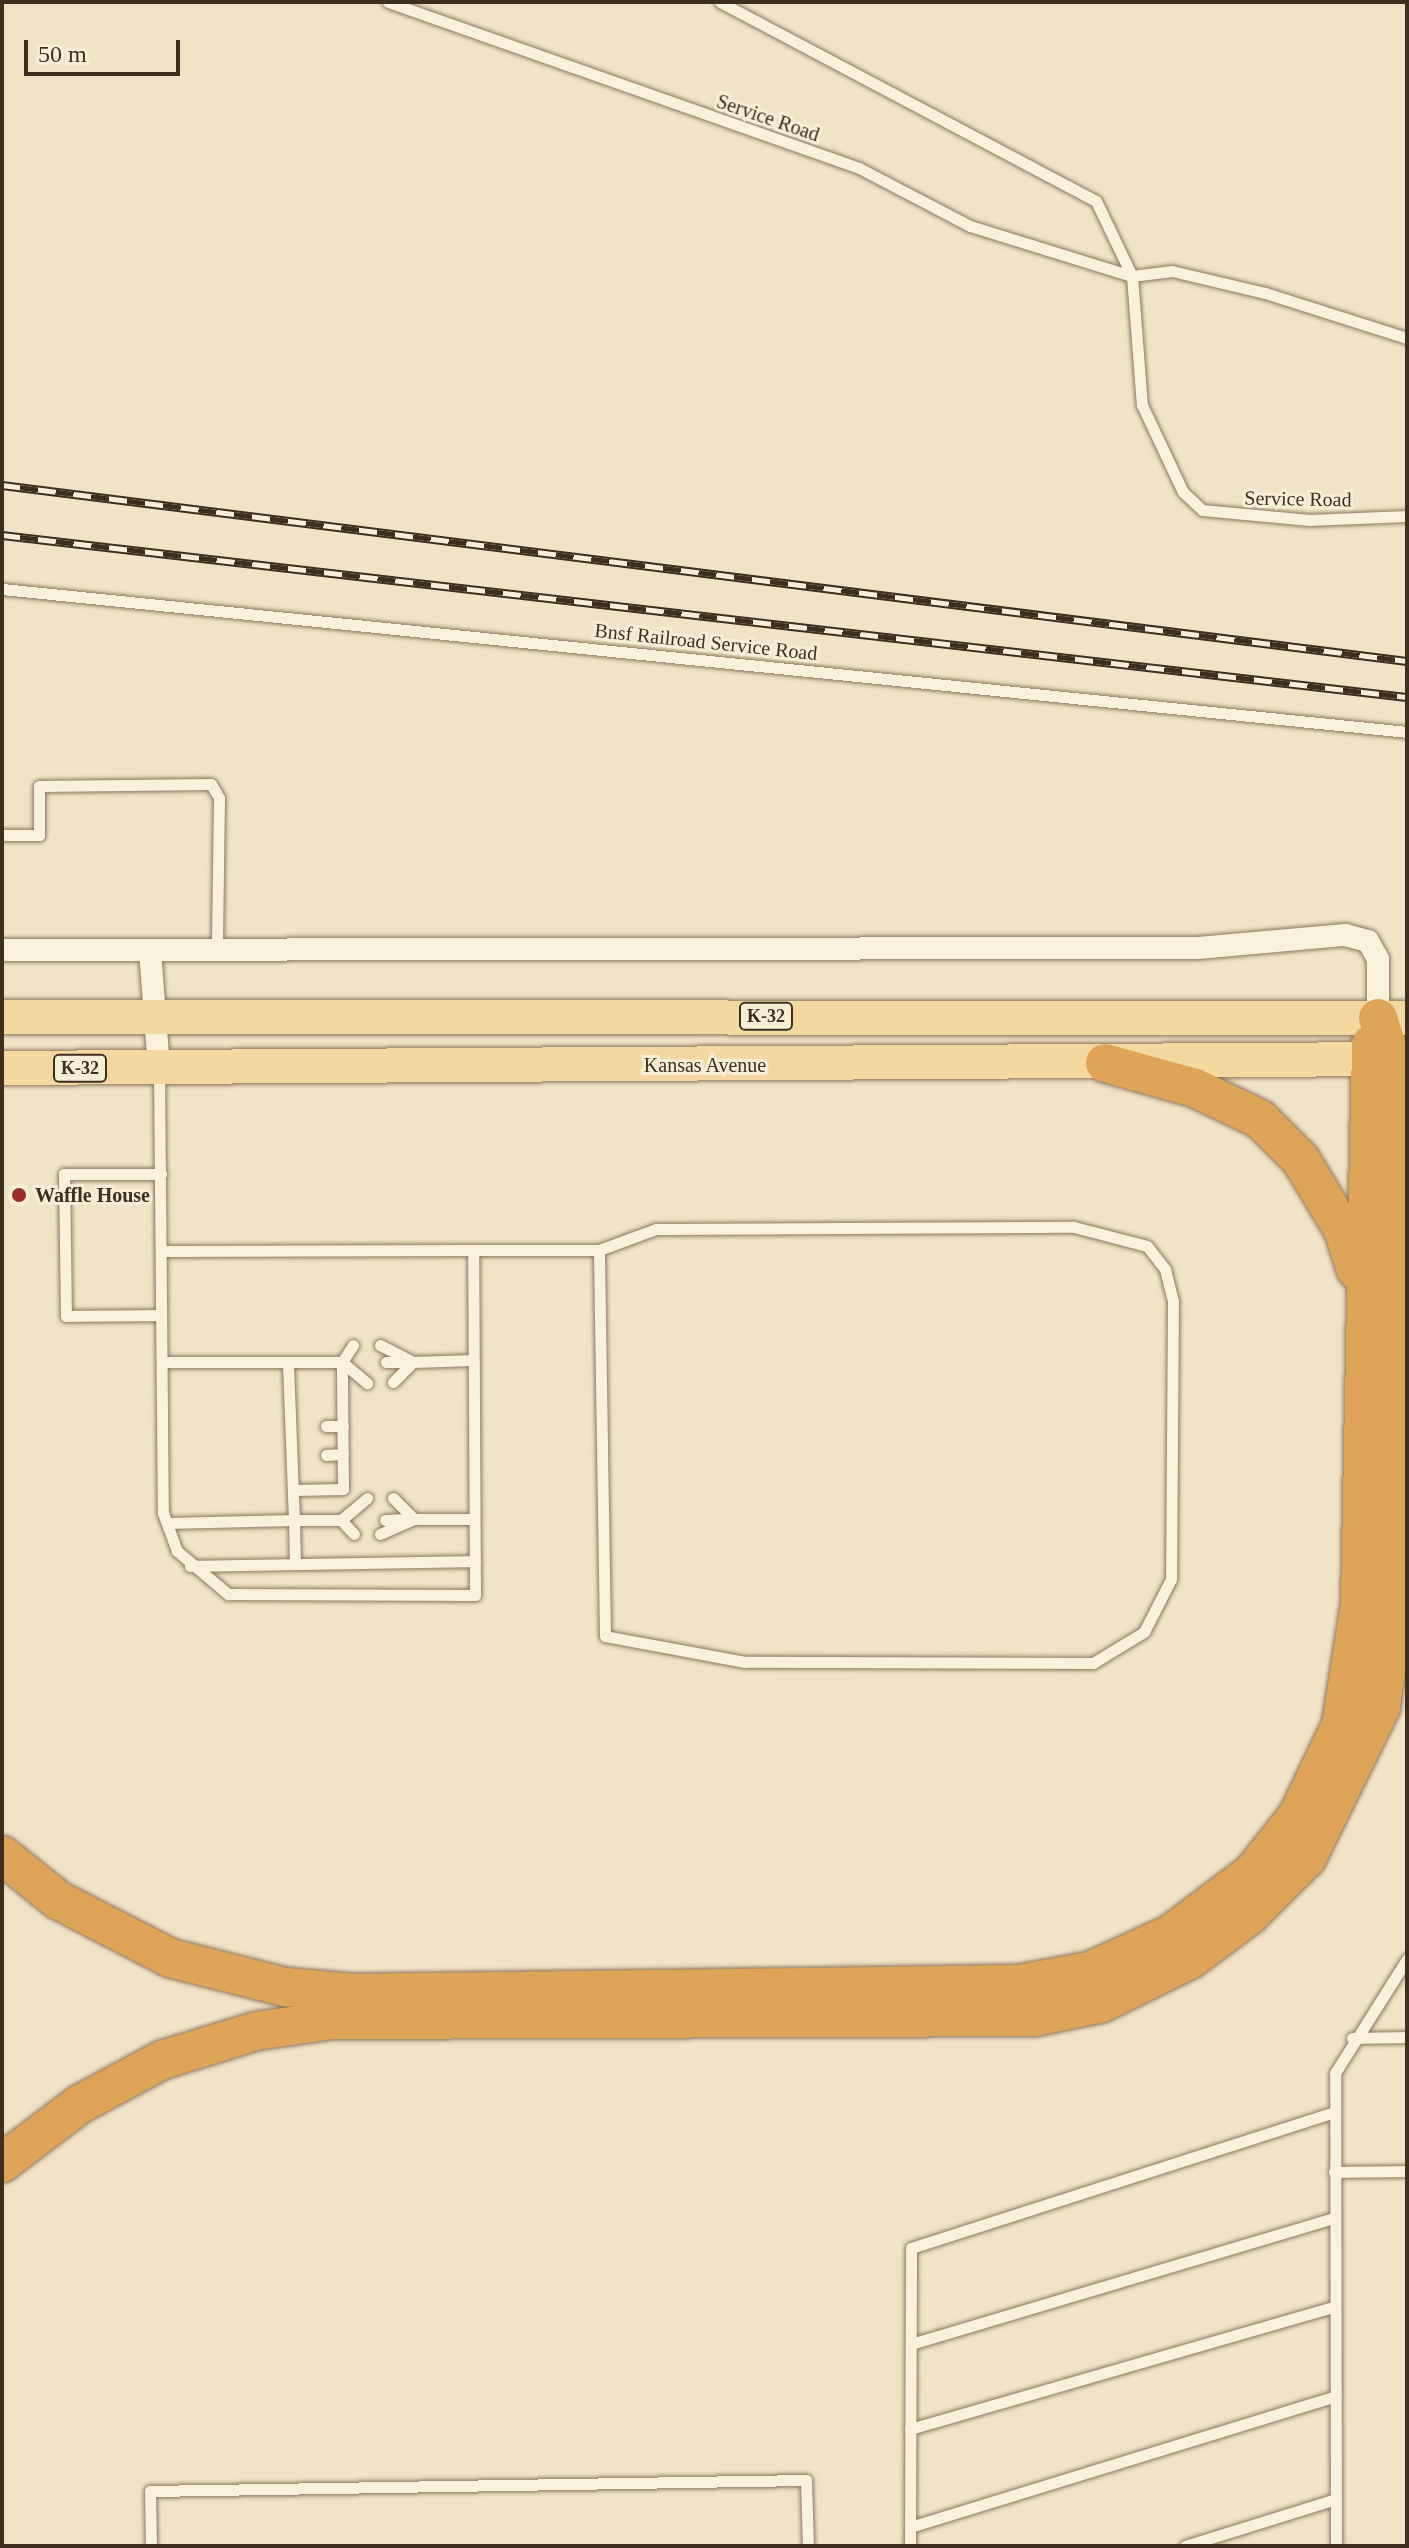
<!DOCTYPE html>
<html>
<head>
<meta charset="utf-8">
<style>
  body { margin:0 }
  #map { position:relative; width:1409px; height:2548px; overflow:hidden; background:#f0e4c8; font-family:"Times New Roman",serif }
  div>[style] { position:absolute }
  .roads { filter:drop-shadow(0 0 2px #8d765c) drop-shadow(0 0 2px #8d765c) }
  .service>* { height:11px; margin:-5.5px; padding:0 5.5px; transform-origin:5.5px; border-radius:5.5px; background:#faf1dc }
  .minor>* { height:22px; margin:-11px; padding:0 11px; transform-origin:11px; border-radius:11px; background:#faf1dc }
  .primary>* { height:34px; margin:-17px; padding:0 17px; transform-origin:17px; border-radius:17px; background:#f3d9a0 }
  .motorway>* { height:38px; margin:-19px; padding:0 19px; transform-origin:19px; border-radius:19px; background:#e0a458 }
  .rail>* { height:9px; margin-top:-4.5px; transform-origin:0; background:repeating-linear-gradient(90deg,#f7eed8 0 18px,#3d2e20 0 36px); box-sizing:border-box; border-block:2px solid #3d2e20 }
  .dots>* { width:22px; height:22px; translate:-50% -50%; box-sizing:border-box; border:4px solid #f7eed8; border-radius:50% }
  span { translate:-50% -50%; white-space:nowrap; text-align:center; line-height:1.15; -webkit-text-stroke:6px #f7eed8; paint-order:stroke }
  .shield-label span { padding:2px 6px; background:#f7eed8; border:2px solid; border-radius:6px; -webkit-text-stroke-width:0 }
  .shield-label { font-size:18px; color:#3d2e20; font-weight:700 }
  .street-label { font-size:20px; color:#3d2e20 }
  .poi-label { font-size:20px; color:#3d2e20; font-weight:700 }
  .left { translate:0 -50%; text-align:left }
  .frame { position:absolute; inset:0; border:4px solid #3d2e20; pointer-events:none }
  .scale { position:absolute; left:24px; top:40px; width:156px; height:36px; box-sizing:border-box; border:4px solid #3d2e20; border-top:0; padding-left:10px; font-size:24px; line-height:28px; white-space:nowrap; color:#3d2e20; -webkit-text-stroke:6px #f7eed8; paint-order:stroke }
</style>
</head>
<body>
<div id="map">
  <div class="roads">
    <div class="service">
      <div style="left:388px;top:2px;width:499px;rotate:19.4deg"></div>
      <div style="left:859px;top:168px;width:125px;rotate:27.6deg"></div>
      <div style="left:970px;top:226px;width:170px;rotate:17.2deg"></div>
      <div style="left:1132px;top:276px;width:40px;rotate:-7.1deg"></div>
      <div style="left:1172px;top:271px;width:96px;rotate:13.3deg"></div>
      <div style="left:1265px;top:293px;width:149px;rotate:17.6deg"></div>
      <div style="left:720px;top:2px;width:425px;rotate:27.9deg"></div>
      <div style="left:1096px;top:201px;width:83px;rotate:64.4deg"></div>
      <div style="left:1132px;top:276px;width:129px;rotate:85.6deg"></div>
      <div style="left:1142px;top:405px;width:96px;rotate:64.8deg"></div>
      <div style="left:1183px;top:492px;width:26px;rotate:43deg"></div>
      <div style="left:1202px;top:510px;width:108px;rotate:5.3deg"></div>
      <div style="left:1310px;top:520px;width:97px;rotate:-2.4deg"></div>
      <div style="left:2px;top:589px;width:1412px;rotate:5.81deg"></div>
      <div style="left:2px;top:835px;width:37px"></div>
      <div style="left:39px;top:835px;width:49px;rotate:-90deg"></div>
      <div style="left:39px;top:786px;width:172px;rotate:-0.7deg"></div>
      <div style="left:211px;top:784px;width:16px;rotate:60deg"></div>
      <div style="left:219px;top:798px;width:152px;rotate:90.8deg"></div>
      <div style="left:159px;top:1069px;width:444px;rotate:89.5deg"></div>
      <div style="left:163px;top:1513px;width:40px;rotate:69.8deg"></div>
      <div style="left:177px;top:1551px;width:67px;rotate:40.1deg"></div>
      <div style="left:228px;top:1594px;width:247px;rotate:0.2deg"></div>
      <div style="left:475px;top:1595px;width:345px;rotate:-90.3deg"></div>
      <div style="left:473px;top:1250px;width:311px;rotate:179.8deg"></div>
      <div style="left:161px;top:1174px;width:97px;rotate:180deg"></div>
      <div style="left:64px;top:1174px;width:142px;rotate:89.2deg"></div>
      <div style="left:66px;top:1316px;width:95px;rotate:-0.6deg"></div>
      <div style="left:473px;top:1250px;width:126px"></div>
      <div style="left:599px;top:1250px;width:61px;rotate:-20.2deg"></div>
      <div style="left:656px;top:1229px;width:418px;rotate:-0.3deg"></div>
      <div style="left:1074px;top:1227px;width:75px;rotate:14.6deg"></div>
      <div style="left:1147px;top:1246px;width:29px;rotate:52deg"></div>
      <div style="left:1165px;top:1269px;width:33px;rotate:76deg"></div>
      <div style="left:1173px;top:1301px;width:278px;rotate:90.4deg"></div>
      <div style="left:1171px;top:1579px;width:59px;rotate:117deg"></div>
      <div style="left:1144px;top:1632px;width:60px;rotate:148.7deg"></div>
      <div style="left:1093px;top:1663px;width:348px;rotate:-179.8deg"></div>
      <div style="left:745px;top:1662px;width:142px;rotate:-169.5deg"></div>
      <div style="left:605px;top:1636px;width:386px;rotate:-90.9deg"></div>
      <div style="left:380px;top:1345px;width:37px;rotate:27deg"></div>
      <div style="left:162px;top:1362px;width:180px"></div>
      <div style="left:342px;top:1362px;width:33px;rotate:40deg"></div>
      <div style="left:386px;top:1362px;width:23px"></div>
      <div style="left:393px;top:1382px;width:28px;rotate:-45deg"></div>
      <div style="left:413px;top:1362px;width:60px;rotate:-1.9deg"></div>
      <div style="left:326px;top:1426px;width:17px"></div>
      <div style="left:326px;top:1455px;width:17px;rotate:-3deg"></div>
      <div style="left:293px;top:1490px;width:50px;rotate:-1.1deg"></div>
      <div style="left:343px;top:1489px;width:127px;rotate:-90.5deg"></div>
      <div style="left:342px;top:1362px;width:20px;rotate:-57deg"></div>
      <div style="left:393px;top:1498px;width:30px;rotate:45deg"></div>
      <div style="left:341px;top:1520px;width:34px;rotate:-40deg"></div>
      <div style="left:385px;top:1520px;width:21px;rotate:-3deg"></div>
      <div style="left:167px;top:1523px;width:127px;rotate:-1.4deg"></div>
      <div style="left:294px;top:1520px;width:158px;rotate:-92.2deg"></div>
      <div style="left:380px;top:1534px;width:37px;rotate:-24deg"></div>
      <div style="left:414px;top:1519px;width:60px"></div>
      <div style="left:295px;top:1564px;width:44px;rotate:-91.3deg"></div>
      <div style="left:294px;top:1520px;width:47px"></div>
      <div style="left:341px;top:1520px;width:19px;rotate:47deg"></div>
      <div style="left:190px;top:1566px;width:285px;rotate:-1deg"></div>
      <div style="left:1352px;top:2038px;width:55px;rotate:-1deg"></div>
      <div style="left:1334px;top:2172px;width:73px;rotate:-0.8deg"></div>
      <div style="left:911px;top:2344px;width:441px;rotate:-16.6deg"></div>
      <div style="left:910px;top:2429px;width:442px;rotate:-16.1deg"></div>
      <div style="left:910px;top:2527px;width:445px;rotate:-17.1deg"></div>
      <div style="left:151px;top:2546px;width:55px;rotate:-91deg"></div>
      <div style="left:150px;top:2491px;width:656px;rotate:-0.96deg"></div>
      <div style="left:806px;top:2480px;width:66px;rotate:88.3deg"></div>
      <div style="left:910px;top:2546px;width:298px;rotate:-89.8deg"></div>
      <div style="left:911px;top:2248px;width:444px;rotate:-17.8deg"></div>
      <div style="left:1185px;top:2546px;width:158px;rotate:-17.3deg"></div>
      <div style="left:1336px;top:2546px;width:473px;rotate:-90.1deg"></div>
      <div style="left:1335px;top:2073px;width:135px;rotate:-57.7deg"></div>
    </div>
    <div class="minor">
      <div style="left:2px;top:950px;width:1196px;rotate:-0.1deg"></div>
      <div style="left:1198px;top:948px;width:148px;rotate:-5.1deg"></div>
      <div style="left:1345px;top:935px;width:24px;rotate:15deg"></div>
      <div style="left:1368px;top:941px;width:21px;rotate:61deg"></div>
      <div style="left:1378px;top:959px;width:59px;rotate:90deg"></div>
      <div style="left:150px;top:951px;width:116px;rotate:85.6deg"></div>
    </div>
    <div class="primary">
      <div style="left:2px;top:1017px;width:1405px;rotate:0.04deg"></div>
      <div style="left:2px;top:1068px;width:1396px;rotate:-0.37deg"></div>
    </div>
    <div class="motorway">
      <div style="left:1105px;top:1063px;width:93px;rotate:15.5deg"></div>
      <div style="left:1195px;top:1088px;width:72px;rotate:25.5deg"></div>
      <div style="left:1260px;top:1119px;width:58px;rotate:45deg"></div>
      <div style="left:1301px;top:1160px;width:82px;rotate:59deg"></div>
      <div style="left:1343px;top:1230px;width:42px;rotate:72deg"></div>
      <div style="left:2px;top:1855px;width:72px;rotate:38.8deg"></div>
      <div style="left:58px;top:1900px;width:126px;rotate:27.4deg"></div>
      <div style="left:170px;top:1958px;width:119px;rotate:14.2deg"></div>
      <div style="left:285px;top:1987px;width:68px;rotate:5deg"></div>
      <div style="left:353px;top:1993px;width:666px;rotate:-0.77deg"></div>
      <div style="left:1019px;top:1984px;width:72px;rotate:-10.4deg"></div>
      <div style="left:1090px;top:1971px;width:89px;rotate:-24.6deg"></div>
      <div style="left:1171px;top:1934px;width:101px;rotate:-37deg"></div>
      <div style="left:1252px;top:1873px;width:74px;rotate:-51.6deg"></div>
      <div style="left:1298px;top:1815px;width:100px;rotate:-64.5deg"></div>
      <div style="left:1341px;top:1725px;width:123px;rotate:-81.1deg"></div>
      <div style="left:1360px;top:1603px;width:559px;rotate:-88.87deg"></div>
      <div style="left:2px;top:2163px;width:98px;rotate:-37.1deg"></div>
      <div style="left:80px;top:2104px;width:93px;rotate:-28.2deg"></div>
      <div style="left:162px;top:2060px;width:98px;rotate:-17.1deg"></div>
      <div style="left:256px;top:2031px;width:77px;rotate:-8.2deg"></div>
      <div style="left:332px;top:2020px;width:703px;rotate:-0.24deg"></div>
      <div style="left:1035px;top:2017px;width:68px;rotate:-11.8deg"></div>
      <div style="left:1102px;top:2003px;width:99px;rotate:-26.3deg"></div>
      <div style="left:1191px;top:1959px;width:74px;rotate:-36.7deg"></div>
      <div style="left:1250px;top:1915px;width:81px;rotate:-45deg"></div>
      <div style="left:1307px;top:1858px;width:168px;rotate:-63.9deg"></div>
      <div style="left:1381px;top:1707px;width:75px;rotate:-82.3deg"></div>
      <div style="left:1391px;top:1633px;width:344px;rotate:-89deg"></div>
      <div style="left:1397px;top:1289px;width:230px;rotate:-91.5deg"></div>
      <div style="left:1391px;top:1059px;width:43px;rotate:-107.6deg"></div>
    </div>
  </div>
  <div class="rail">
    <div style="left:2px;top:485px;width:1416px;rotate:7.14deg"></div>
    <div style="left:2px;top:535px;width:1414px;rotate:6.58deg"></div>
  </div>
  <div class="dots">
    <div style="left:19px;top:1195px;background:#9e2a2b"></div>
  </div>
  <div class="shield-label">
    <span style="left:766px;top:1016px">K-32</span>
    <span style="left:80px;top:1068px">K-32</span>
  </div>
  <div class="street-label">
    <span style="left:768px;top:118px;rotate:19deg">Service Road</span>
    <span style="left:1298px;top:499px;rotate:1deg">Service Road</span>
    <span style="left:706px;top:642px;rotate:6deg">Bnsf Railroad Service Road</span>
    <span style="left:705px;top:1065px">Kansas Avenue</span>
  </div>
  <div class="poi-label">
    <span class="left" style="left:35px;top:1195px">Waffle House</span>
  </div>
  <div class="frame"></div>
  <div class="scale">50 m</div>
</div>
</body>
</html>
